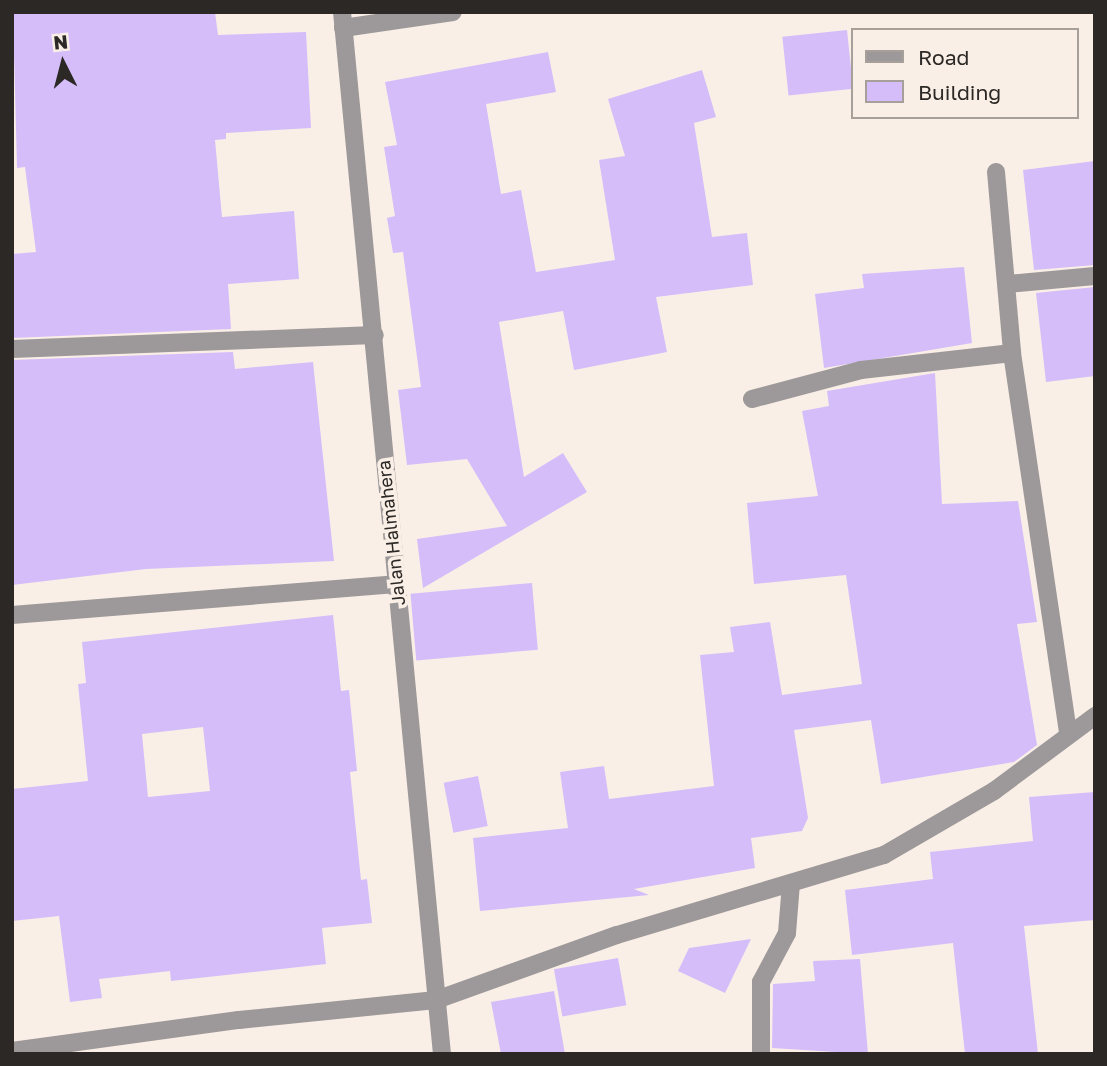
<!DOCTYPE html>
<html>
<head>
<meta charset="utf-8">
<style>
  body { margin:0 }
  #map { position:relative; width:1107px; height:1066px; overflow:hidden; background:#f9efe7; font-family:"Golos Text",sans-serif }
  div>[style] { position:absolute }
  .building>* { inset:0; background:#d5bdfa; transform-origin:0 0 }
  .minor>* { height:18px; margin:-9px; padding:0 9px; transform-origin:9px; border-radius:9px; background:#9d9899 }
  span { translate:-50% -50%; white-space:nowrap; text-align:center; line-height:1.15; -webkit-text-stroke:7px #f9efe7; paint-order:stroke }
  .street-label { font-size:18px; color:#2c2825 }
  .frame { position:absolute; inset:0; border:14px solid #2c2825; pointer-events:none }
  .legend { position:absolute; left:851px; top:28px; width:228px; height:91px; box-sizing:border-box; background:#f9efe7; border:2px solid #a79f99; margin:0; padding:9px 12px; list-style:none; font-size:21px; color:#2c2825 }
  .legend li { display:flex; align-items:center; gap:14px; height:35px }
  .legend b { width:35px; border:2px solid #a79f99 }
  .north { position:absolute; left:28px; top:28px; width:70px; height:70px; -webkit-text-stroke:5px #f9efe7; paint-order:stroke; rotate:354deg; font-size:19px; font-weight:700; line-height:28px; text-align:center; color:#2c2825 }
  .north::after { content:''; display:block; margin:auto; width:24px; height:32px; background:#2c2825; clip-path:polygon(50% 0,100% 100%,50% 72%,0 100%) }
</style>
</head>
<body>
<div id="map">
  <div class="building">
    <div style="clip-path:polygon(13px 12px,215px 12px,218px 35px,306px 32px,311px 128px,226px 133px,226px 139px,215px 140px,222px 217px,294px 211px,299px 279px,228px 284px,231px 329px,12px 338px,12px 254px,36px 252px,25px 167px,17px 168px)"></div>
    <div style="left:847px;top:30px;width:59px;height:65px;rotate:84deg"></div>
    <div style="clip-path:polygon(548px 52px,556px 92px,486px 104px,501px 194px,521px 190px,536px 272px,615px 260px,599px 160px,625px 156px,608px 99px,702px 70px,716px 117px,694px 123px,712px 237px,747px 233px,753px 285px,656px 297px,667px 352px,574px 370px,563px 311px,499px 322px,524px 477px,563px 453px,587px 492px,423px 588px,417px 539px,507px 526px,467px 459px,407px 465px,398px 390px,421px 387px,403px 252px,393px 253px,387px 218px,395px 216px,384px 147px,397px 145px,385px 82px)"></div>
    <div style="clip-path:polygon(1095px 161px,1095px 265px,1034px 270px,1023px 170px)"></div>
    <div style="clip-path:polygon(964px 267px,972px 343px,824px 368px,815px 294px,864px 288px,862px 274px)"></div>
    <div style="clip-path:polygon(1095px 287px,1095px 376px,1046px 382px,1036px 293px)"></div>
    <div style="clip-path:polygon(233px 352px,235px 369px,313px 362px,334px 561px,146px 569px,12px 585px,12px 360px)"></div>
    <div style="clip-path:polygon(935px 373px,942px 504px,1018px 501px,1037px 622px,1017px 624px,1037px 745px,1014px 762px,881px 784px,871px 720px,794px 730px,808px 818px,802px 831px,751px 838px,755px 868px,634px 889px,649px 895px,480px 911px,473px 838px,568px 828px,560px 772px,604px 766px,609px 799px,714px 786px,700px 655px,734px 652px,730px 627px,770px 622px,782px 695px,862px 684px,846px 575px,754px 584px,747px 503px,818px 496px,802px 411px,829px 406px,827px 391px)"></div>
    <div style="left:532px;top:583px;width:67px;height:122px;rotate:85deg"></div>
    <div style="clip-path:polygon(evenodd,333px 615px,341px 691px,349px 690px,357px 771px,350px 772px,361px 880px,367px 879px,372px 923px,322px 928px,326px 964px,171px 981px,170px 971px,99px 979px,102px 998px,70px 1002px,59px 916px,12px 921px,12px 789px,88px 781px,78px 684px,86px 683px,82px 642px,333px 615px,203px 727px,210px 791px,148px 797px,142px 734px,203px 727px)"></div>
    <div style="left:478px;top:776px;width:51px;height:35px;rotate:79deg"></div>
    <div style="clip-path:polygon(1095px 792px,1095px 920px,1024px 926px,1038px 1054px,965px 1054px,953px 943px,852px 955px,845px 890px,933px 879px,930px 852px,1033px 841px,1029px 797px)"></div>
    <div style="clip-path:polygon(751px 939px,725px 993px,678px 971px,689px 948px)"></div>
    <div style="left:618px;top:958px;width:48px;height:65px;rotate:80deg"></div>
    <div style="clip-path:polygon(860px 959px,868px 1054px,772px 1048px,773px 984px,815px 981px,813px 961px)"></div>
    <div style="clip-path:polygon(554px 991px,565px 1054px,501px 1054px,491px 1002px)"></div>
  </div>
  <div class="minor">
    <div style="left:342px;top:12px;width:1047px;rotate:84.52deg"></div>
    <div style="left:343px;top:28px;width:111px;rotate:-8.3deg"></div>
    <div style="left:996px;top:172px;width:182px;rotate:84.9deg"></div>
    <div style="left:1008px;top:284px;width:87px;rotate:-5.3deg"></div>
    <div style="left:12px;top:349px;width:363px;rotate:-2.2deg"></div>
    <div style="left:752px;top:399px;width:113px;rotate:-14.9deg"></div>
    <div style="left:861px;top:370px;width:152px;rotate:-6.4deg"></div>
    <div style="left:1012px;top:353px;width:385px;rotate:81.6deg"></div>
    <div style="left:12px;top:615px;width:385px;rotate:-4.6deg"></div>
    <div style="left:12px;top:1051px;width:229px;rotate:-7.8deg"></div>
    <div style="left:239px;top:1020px;width:198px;rotate:-5.8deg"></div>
    <div style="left:436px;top:1000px;width:192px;rotate:-19.8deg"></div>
    <div style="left:617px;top:935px;width:279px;rotate:-16.7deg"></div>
    <div style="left:884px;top:855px;width:127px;rotate:-30.2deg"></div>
    <div style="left:994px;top:791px;width:126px;rotate:-36.6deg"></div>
    <div style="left:761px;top:1054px;width:72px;rotate:-90deg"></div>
    <div style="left:761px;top:982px;width:55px;rotate:-62deg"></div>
    <div style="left:787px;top:933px;width:50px;rotate:-85.4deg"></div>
  </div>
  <div class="street-label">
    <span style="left:391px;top:533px;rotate:-96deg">Jalan Halmahera</span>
  </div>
  <div class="frame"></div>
  <ul class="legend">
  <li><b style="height:9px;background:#9d9899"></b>Road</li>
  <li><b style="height:19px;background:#d5bdfa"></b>Building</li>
  </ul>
  <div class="north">N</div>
</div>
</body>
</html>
